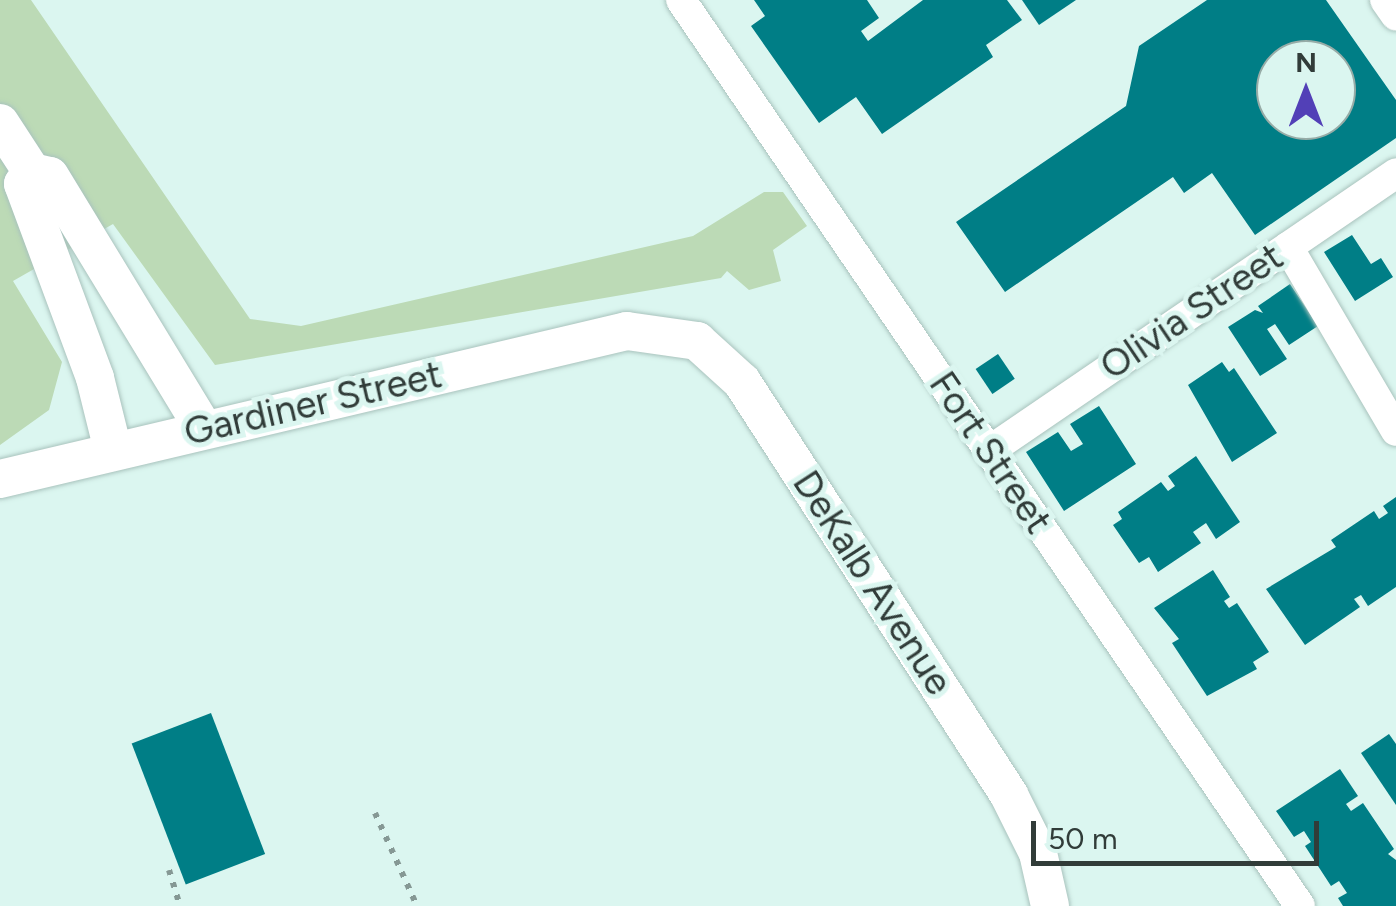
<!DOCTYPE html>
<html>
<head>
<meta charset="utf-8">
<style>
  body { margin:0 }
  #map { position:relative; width:1396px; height:906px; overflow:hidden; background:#dbf6f0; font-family:Figtree,sans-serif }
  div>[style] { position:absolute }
  .green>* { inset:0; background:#bcdab6 }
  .building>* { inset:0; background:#007e86; transform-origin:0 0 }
  .path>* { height:6px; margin-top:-3px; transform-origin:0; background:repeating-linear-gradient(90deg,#859894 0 5px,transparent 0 13px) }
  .roads { filter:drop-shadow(0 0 2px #a9c3bd) drop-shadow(0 0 2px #a9c3bd) }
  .minor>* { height:30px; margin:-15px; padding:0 15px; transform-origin:15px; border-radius:15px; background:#fff }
  .tertiary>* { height:38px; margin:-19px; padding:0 19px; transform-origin:19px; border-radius:19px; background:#fff }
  span { translate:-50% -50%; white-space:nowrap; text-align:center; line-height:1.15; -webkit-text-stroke:10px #dbf6f0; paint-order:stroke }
  .street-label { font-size:38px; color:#313c39 }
  .north { position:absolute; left:1256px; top:40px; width:100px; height:100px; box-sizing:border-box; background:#dbf6f0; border:2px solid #97aca7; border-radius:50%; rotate:0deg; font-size:28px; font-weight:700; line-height:40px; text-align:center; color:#313c39 }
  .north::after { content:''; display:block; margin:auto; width:35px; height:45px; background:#5240b7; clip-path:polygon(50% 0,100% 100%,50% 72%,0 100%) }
  .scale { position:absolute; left:1031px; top:821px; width:288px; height:45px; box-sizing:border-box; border:5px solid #313c39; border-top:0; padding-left:12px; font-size:30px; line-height:35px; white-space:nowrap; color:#313c39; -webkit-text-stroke:8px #dbf6f0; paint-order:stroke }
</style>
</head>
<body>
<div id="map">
  <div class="green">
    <div style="clip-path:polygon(0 0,31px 0,250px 319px,301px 326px,693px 236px,764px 192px,783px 192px,807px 226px,773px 250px,781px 281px,749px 290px,727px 271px,721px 278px,215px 365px,113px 224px,13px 281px,62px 362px,49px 410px,0 445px)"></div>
  </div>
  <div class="building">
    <div style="clip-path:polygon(754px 0,867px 0,879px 18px,861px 31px,868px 41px,923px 0,1007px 0,1022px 20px,986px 45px,993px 57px,882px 134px,856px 97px,819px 123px,751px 26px,765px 16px)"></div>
    <div style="clip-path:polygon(1022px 0,1076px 0,1039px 25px)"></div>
    <div style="clip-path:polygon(evenodd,1207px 0,1326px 0,1396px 100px,1396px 138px,1255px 235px,1212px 173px,1184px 193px,1173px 177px,1005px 292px,956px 222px,1126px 106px,1139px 46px,1207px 0,1276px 60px,1336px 60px,1336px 120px,1276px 120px,1276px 60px)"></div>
    <div style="clip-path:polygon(1352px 235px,1371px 264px,1381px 258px,1393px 277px,1355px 301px,1324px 252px)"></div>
    <div style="clip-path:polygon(1290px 284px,1318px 326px,1289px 345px,1275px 324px,1267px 329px,1287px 359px,1260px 376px,1228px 327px,1255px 310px,1263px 313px,1258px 306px)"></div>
    <div style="left:998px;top:354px;width:30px;height:27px;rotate:56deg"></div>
    <div style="clip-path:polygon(1222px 362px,1229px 372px,1234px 368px,1277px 433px,1232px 462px,1188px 385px)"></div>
    <div style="clip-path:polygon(1099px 406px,1136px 464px,1064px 511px,1026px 452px,1058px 432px,1071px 451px,1083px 444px,1070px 424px)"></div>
    <div style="clip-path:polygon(1196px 456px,1240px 522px,1216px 539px,1206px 523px,1193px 532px,1201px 543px,1158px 572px,1149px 557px,1139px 563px,1113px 525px,1122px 519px,1118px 512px,1161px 482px,1168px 491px,1175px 486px,1168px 476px)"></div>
    <div style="clip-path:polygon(1396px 497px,1396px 587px,1368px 606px,1361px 595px,1354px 599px,1360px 607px,1305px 645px,1266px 589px,1336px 547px,1331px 540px,1374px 511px,1379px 519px,1388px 513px,1383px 506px)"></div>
    <div style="clip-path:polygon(1213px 570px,1230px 597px,1224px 601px,1229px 608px,1237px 603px,1269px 652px,1253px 662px,1257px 669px,1207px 696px,1172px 643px,1179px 639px,1154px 608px)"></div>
    <div style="left:211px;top:713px;width:151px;height:85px;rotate:69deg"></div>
    <div style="clip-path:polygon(1389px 734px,1396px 744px,1396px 805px,1361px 753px)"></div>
    <div style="clip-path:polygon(1340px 769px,1358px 796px,1346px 804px,1351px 811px,1363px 803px,1394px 849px,1388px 854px,1396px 860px,1396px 906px,1343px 906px,1338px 898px,1347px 893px,1339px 881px,1331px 886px,1305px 846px,1311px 842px,1304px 831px,1294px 837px,1276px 811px)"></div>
  </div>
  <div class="path">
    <div style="left:375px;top:813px;width:102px;rotate:65.7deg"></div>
    <div style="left:169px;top:870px;width:38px;rotate:73deg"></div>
  </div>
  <div class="roads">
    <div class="minor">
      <div style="left:681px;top:0;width:1097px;rotate:55.66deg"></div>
      <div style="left:1385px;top:0;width:19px;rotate:55deg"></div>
      <div style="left:1288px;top:247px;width:213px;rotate:59.6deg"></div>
      <div style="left:989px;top:451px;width:493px;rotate:-34.3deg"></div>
    </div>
    <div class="tertiary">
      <div style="left:0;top:123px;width:59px;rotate:56.9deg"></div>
      <div style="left:32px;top:172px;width:18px;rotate:13deg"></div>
      <div style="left:50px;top:176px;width:296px;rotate:58.7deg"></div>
      <div style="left:32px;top:172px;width:15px;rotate:127deg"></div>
      <div style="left:23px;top:184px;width:207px;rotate:69.6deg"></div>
      <div style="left:95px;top:378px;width:74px;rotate:76deg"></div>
      <div style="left:0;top:479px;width:644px;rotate:-13.28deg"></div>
      <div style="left:627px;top:331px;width:71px;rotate:8.1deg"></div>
      <div style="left:697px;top:341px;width:61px;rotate:42.3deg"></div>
      <div style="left:742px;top:382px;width:492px;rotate:57.1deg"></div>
      <div style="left:1009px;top:795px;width:65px;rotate:63.4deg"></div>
      <div style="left:1038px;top:853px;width:54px;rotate:77.2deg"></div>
    </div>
  </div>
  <div class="street-label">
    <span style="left:1192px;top:312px;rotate:-34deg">Olivia Street</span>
    <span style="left:313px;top:404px;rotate:-13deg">Gardiner Street</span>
    <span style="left:990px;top:453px;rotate:56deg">Fort Street</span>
    <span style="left:872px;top:583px;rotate:57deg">DeKalb Avenue</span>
  </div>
  <div class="north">N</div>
  <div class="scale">50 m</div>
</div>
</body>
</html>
